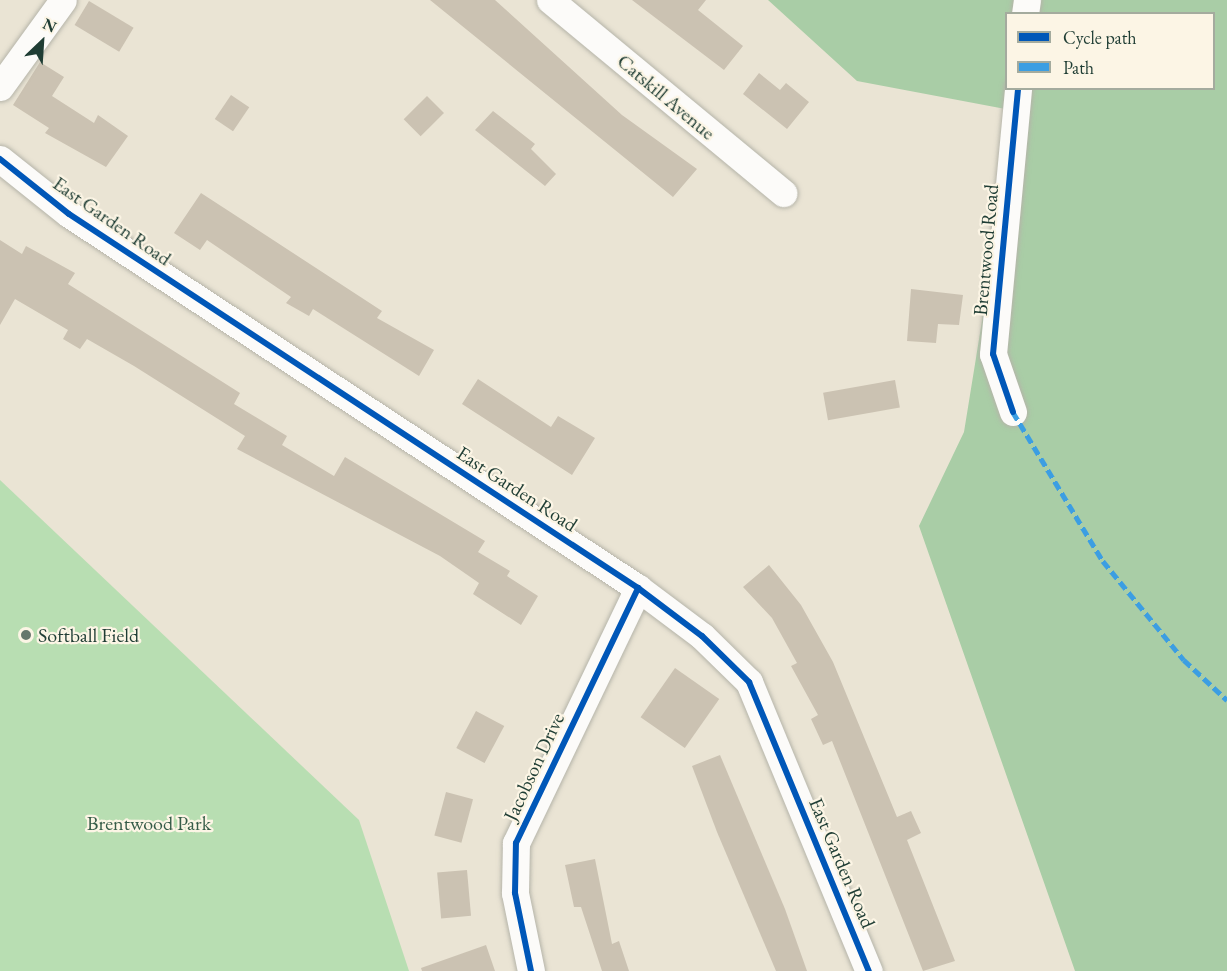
<!DOCTYPE html>
<html>
<head>
<meta charset="utf-8">
<style>
  body { margin:0 }
  #map { position:relative; width:1227px; height:971px; overflow:hidden; background:#eae4d4; font-family:"EB Garamond",serif }
  div>[style] { position:absolute }
  .green>* { inset:0; background:#b8deb2 }
  .forest>* { inset:0; background:#a9cda6 }
  .building>* { inset:0; background:#cbc2b2; transform-origin:0 0 }
  .roads { filter:drop-shadow(0 0 2px #b5b4a9) drop-shadow(0 0 2px #b5b4a9) }
  .street>* { height:27px; margin:-13.5px; padding:0 13.5px; transform-origin:13.5px; border-radius:13.5px; background:#fcfbf9 }
  .quiet>* { height:4.5px; margin-top:-2.25px; transform-origin:0; background:repeating-linear-gradient(90deg,#3c9ee2 0 9px,transparent 0 13.5px) }
  .cycleway>* { height:6px; margin:-3px; padding:0 3px; transform-origin:3px; border-radius:3px; background:#0057b8 }
  .dots>* { width:16px; height:16px; translate:-50% -50%; box-sizing:border-box; border:3px solid #fcf5e5; border-radius:50% }
  span { translate:-50% -50%; white-space:nowrap; text-align:center; line-height:1.15; -webkit-text-stroke:4.5px #fcf5e5; paint-order:stroke }
  .street-label { font-size:20px; color:#1f3d34 }
  .poi-label { font-size:20px; color:#1f3d34 }
  .left { translate:0 -50%; text-align:left }
  .park-label { font-size:20px; color:#365c48 }
  .legend { position:absolute; left:1005px; top:12px; width:210px; height:78px; box-sizing:border-box; background:#fcf5e5; border:2px solid #a4ab9e; margin:0; padding:8px 10px; list-style:none; font-size:18px; color:#1f3d34 }
  .legend li { display:flex; align-items:center; gap:12px; height:30px }
  .legend b { width:30px; border:2px solid #a4ab9e }
  .north { position:absolute; left:12px; top:12px; width:60px; height:60px; -webkit-text-stroke:4px #fcf5e5; paint-order:stroke; rotate:25deg; font-size:16px; font-weight:700; line-height:24px; text-align:center; color:#1f3d34 }
  .north::after { content:''; display:block; margin:auto; width:21px; height:27px; background:#1f3d34; clip-path:polygon(50% 0,100% 100%,50% 72%,0 100%) }
</style>
</head>
<body>
<div id="map">
  <div class="green">
    <div style="clip-path:polygon(0 480px,359px 820px,409px 971px,0 971px)"></div>
  </div>
  <div class="forest">
    <div style="clip-path:polygon(evenodd,768px 0,1227px 0,1227px 971px,1075px 971px,919px 526px,964px 432px,1016px 111px,857px 81px,768px 0,1006px 14px,1214px 14px,1214px 88px,1006px 88px,1006px 14px)"></div>
  </div>
  <div class="building">
    <div style="clip-path:polygon(430px 0,495px 0,622px 115px,697px 169px,673px 197px)"></div>
    <div style="clip-path:polygon(632px 0,706px 0,698px 10px,743px 46px,724px 70px)"></div>
    <div style="left:89px;top:1px;width:52px;height:28px;rotate:31deg"></div>
    <div style="clip-path:polygon(40px 62px,64px 77px,52px 96px,94px 123px,98px 115px,128px 136px,106px 167px,45px 133px,49px 128px,13px 105px)"></div>
    <div style="clip-path:polygon(759px 73px,780px 90px,786px 83px,809px 102px,787px 129px,743px 94px)"></div>
    <div style="left:231px;top:95px;width:22px;height:29px;rotate:34deg"></div>
    <div style="left:427px;top:96px;width:24px;height:33px;rotate:45deg"></div>
    <div style="clip-path:polygon(493px 111px,535px 144px,531px 149px,556px 174px,545px 186px,475px 130px)"></div>
    <div style="clip-path:polygon(201px 193px,382px 311px,377px 318px,434px 350px,419px 376px,313px 309px,309px 316px,286px 303px,291px 297px,207px 240px,200px 250px,174px 233px)"></div>
    <div style="clip-path:polygon(0 240px,22px 254px,26px 246px,75px 273px,68px 284px,240px 393px,234px 404px,287px 436px,282px 445px,334px 476px,345px 457px,485px 541px,478px 552px,510px 571px,507px 576px,538px 596px,521px 625px,473px 594px,479px 583px,440px 556px,237px 449px,245px 436px,134px 366px,87px 339px,80px 349px,63px 339px,68px 330px,15px 299px,0 325px)"></div>
    <div style="clip-path:polygon(911px 289px,963px 295px,959px 325px,938px 324px,936px 343px,907px 341px)"></div>
    <div style="clip-path:polygon(478px 379px,551px 427px,558px 416px,595px 438px,572px 475px,462px 404px)"></div>
    <div style="left:895px;top:380px;width:28px;height:73px;rotate:80deg"></div>
    <div style="clip-path:polygon(769px 565px,801px 605px,833px 662px,897px 817px,911px 811px,921px 833px,907px 840px,955px 961px,923px 971px,832px 741px,823px 745px,811px 719px,818px 715px,791px 666px,797px 663px,772px 618px,743px 587px)"></div>
    <div style="left:675px;top:668px;width:54px;height:60px;rotate:35deg"></div>
    <div style="left:476px;top:711px;width:32px;height:42px;rotate:28deg"></div>
    <div style="clip-path:polygon(720px 755px,785px 909px,807px 971px,776px 971px,717px 832px,692px 766px)"></div>
    <div style="left:446px;top:792px;width:28px;height:45px;rotate:15deg"></div>
    <div style="clip-path:polygon(595px 859px,612px 944px,619px 941px,629px 971px,602px 971px,581px 907px,574px 907px,565px 865px)"></div>
    <div style="left:467px;top:870px;width:46px;height:30px;rotate:85deg"></div>
    <div style="clip-path:polygon(486px 945px,495px 971px,422px 971px,421px 968px)"></div>
  </div>
  <div class="roads">
    <div class="street">
      <div style="left:550px;top:0;width:303px;rotate:39.6deg"></div>
      <div style="left:1025px;top:14px;width:14px;rotate:-82deg"></div>
      <div style="left:0;top:87px;width:107px;rotate:-54.1deg"></div>
      <div style="left:0;top:159px;width:88px;rotate:38.6deg"></div>
      <div style="left:69px;top:214px;width:681px;rotate:33.32deg"></div>
      <div style="left:638px;top:588px;width:80px;rotate:36.9deg"></div>
      <div style="left:702px;top:636px;width:66px;rotate:44.4deg"></div>
      <div style="left:749px;top:682px;width:313px;rotate:67.5deg"></div>
      <div style="left:1013px;top:412px;width:61px;rotate:-109deg"></div>
      <div style="left:993px;top:354px;width:267px;rotate:-84.6deg"></div>
      <div style="left:531px;top:971px;width:80px;rotate:-101.6deg"></div>
      <div style="left:515px;top:893px;width:50px;rotate:-88.9deg"></div>
      <div style="left:516px;top:843px;width:283px;rotate:-64.4deg"></div>
    </div>
  </div>
  <div class="quiet">
    <div style="left:1013px;top:412px;width:174px;rotate:58.9deg"></div>
    <div style="left:1103px;top:561px;width:128px;rotate:50.7deg"></div>
    <div style="left:1184px;top:660px;width:59px;rotate:42.9deg"></div>
  </div>
  <div class="cycleway">
    <div style="left:0;top:159px;width:88px;rotate:38.6deg"></div>
    <div style="left:69px;top:214px;width:681px;rotate:33.32deg"></div>
    <div style="left:638px;top:588px;width:80px;rotate:36.9deg"></div>
    <div style="left:702px;top:636px;width:66px;rotate:44.4deg"></div>
    <div style="left:749px;top:682px;width:313px;rotate:67.5deg"></div>
    <div style="left:1013px;top:412px;width:61px;rotate:-109deg"></div>
    <div style="left:993px;top:354px;width:267px;rotate:-84.6deg"></div>
    <div style="left:531px;top:971px;width:80px;rotate:-101.6deg"></div>
    <div style="left:515px;top:893px;width:50px;rotate:-88.9deg"></div>
    <div style="left:516px;top:843px;width:283px;rotate:-64.4deg"></div>
  </div>
  <div class="dots">
    <div style="left:26px;top:635px;background:#66776c"></div>
  </div>
  <div class="street-label">
    <span style="left:666px;top:97px;rotate:40deg">Catskill Avenue</span>
    <span style="left:112px;top:221px;rotate:35deg">East Garden Road</span>
    <span style="left:986px;top:250px;rotate:-85deg">Brentwood Road</span>
    <span style="left:517px;top:489px;rotate:33deg">East Garden Road</span>
    <span style="left:534px;top:767px;rotate:-65deg">Jacobson Drive</span>
    <span style="left:842px;top:863px;rotate:67deg">East Garden Road</span>
  </div>
  <div class="poi-label">
    <span class="left" style="left:38px;top:635px">Softball Field</span>
  </div>
  <div class="park-label">
    <span style="left:149px;top:823px">Brentwood Park</span>
  </div>
  <ul class="legend">
  <li><b style="height:8px;background:#0057b8"></b>Cycle path</li>
  <li><b style="height:8px;background:#3c9ee2"></b>Path</li>
  </ul>
  <div class="north">N</div>
</div>
</body>
</html>
